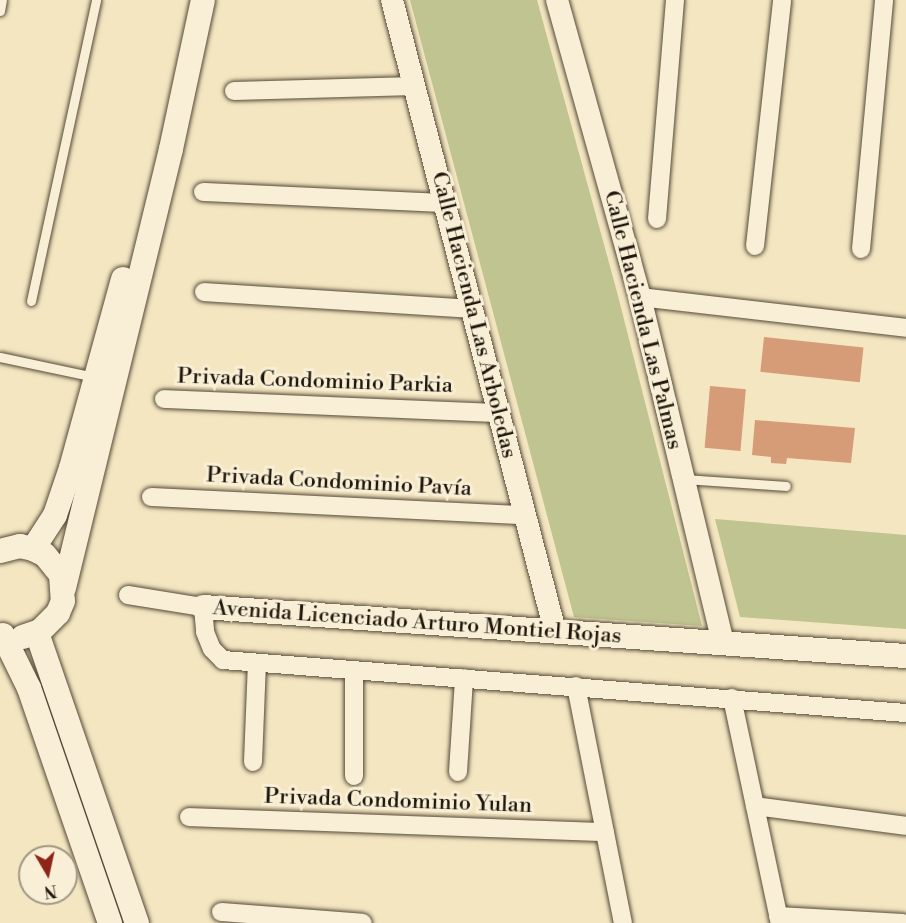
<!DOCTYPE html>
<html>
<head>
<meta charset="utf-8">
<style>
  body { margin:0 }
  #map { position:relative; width:906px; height:923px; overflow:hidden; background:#f4e6c0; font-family:"Libre Bodoni",serif }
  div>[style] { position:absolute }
  .green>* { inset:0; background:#bfc490 }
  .building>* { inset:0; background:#d59c77; transform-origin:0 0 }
  .roads { filter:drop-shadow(0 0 2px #544a39) drop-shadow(0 0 2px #544a39) }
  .service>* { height:9px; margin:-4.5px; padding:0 4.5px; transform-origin:4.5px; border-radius:4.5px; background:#f8efd6 }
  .minor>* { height:18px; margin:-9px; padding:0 9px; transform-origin:9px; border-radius:9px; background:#f8efd6 }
  .tertiary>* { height:22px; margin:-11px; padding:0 11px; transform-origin:11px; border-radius:11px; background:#f8efd6 }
  .secondary>* { height:24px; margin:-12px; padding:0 12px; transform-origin:12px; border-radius:12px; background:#f8efd6 }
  span { translate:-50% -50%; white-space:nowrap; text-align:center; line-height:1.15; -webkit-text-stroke:6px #f8efd6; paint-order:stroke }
  .street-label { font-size:22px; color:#1f160c }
  .north { position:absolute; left:18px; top:845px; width:60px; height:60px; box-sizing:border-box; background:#f8efd6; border:2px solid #a19885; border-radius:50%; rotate:171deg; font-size:16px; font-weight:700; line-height:24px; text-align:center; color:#1f160c }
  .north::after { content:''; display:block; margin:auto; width:21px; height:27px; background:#8f2418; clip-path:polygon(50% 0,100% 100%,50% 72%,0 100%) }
</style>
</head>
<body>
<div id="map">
  <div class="green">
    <div style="clip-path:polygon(410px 0,537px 0,617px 292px,702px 626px,574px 617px)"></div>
    <div style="clip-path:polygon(715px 519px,906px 535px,906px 629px,740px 617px)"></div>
  </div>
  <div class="building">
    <div style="left:764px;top:337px;width:100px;height:35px;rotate:6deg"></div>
    <div style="left:710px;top:386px;width:36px;height:62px;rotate:5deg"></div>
    <div style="clip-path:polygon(755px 420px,855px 428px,851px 463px,787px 458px,786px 464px,771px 463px,771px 457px,752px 455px)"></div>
  </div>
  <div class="roads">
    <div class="service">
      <div style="left:0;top:11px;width:11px;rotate:-80deg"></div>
      <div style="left:31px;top:301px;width:308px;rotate:-77.8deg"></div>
      <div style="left:0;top:357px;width:96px;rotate:12deg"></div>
      <div style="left:685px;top:479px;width:101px;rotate:4deg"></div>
    </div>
    <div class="minor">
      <div style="left:234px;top:91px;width:181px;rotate:-1.6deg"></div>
      <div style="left:203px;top:192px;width:242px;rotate:2.6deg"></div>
      <div style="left:657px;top:219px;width:220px;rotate:-85.3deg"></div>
      <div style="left:755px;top:246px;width:247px;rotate:-83.7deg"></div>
      <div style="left:861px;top:249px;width:250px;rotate:-84.7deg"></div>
      <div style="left:204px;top:292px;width:269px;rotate:3.6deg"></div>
      <div style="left:640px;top:297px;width:268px;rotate:6.6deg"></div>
      <div style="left:164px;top:399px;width:335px;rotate:2.4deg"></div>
      <div style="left:151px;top:497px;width:374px;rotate:2.8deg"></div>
      <div style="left:128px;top:595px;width:76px;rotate:9.1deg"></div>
      <div style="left:203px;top:607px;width:25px;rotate:85deg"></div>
      <div style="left:205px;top:632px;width:18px;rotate:68deg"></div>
      <div style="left:212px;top:649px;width:16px;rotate:45deg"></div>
      <div style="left:223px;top:660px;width:685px;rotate:4.44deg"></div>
      <div style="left:576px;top:686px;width:242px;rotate:78.8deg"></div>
      <div style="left:732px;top:698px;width:230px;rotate:78deg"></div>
      <div style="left:253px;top:762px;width:99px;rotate:-87.7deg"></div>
      <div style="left:458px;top:772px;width:94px;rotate:-86.3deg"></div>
      <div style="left:354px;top:776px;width:106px;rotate:-90deg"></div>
      <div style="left:755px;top:806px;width:152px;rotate:7.5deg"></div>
      <div style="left:189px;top:817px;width:416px;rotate:2.1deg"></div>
      <div style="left:221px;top:912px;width:142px;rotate:4.4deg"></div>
      <div style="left:778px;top:916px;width:125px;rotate:3.2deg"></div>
    </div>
    <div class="tertiary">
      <div style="left:392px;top:0;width:652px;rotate:75.52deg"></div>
      <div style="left:557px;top:0;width:308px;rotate:74.4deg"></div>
      <div style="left:640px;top:297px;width:355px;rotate:76.5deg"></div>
    </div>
    <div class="secondary">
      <div style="left:33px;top:549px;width:40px;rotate:-57.1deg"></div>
      <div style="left:55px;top:515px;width:50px;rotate:-71.2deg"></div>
      <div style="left:71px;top:468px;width:196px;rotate:-74.6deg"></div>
      <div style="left:0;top:551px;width:21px;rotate:-14deg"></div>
      <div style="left:20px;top:546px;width:13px;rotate:13deg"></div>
      <div style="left:33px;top:549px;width:13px;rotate:27deg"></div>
      <div style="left:45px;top:555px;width:26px;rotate:51deg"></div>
      <div style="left:61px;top:575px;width:26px;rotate:86deg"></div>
      <div style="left:63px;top:601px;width:13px;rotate:113deg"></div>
      <div style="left:58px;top:613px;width:25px;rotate:135deg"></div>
      <div style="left:40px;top:631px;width:18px;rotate:161deg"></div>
      <div style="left:64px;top:588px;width:452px;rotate:-76.3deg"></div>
      <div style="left:171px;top:149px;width:152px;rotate:-77.9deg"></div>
      <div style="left:203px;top:607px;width:705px;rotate:3.99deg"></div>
      <div style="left:37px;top:633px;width:307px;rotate:71deg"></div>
      <div style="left:3px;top:635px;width:59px;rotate:63.9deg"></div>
      <div style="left:29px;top:688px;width:249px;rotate:71deg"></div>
    </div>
  </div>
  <div class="street-label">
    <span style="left:474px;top:315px;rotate:76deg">Calle Hacienda Las Arboledas</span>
    <span style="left:643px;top:320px;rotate:76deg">Calle Hacienda Las Palmas</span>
    <span style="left:315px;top:381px;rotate:2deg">Privada Condominio Parkia</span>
    <span style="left:339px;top:482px;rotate:3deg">Privada Condominio Pavía</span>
    <span style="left:417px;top:622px;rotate:4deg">Avenida Licenciado Arturo Montiel Rojas</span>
    <span style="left:398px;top:801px;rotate:2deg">Privada Condominio Yulan</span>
  </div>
  <div class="north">N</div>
</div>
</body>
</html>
